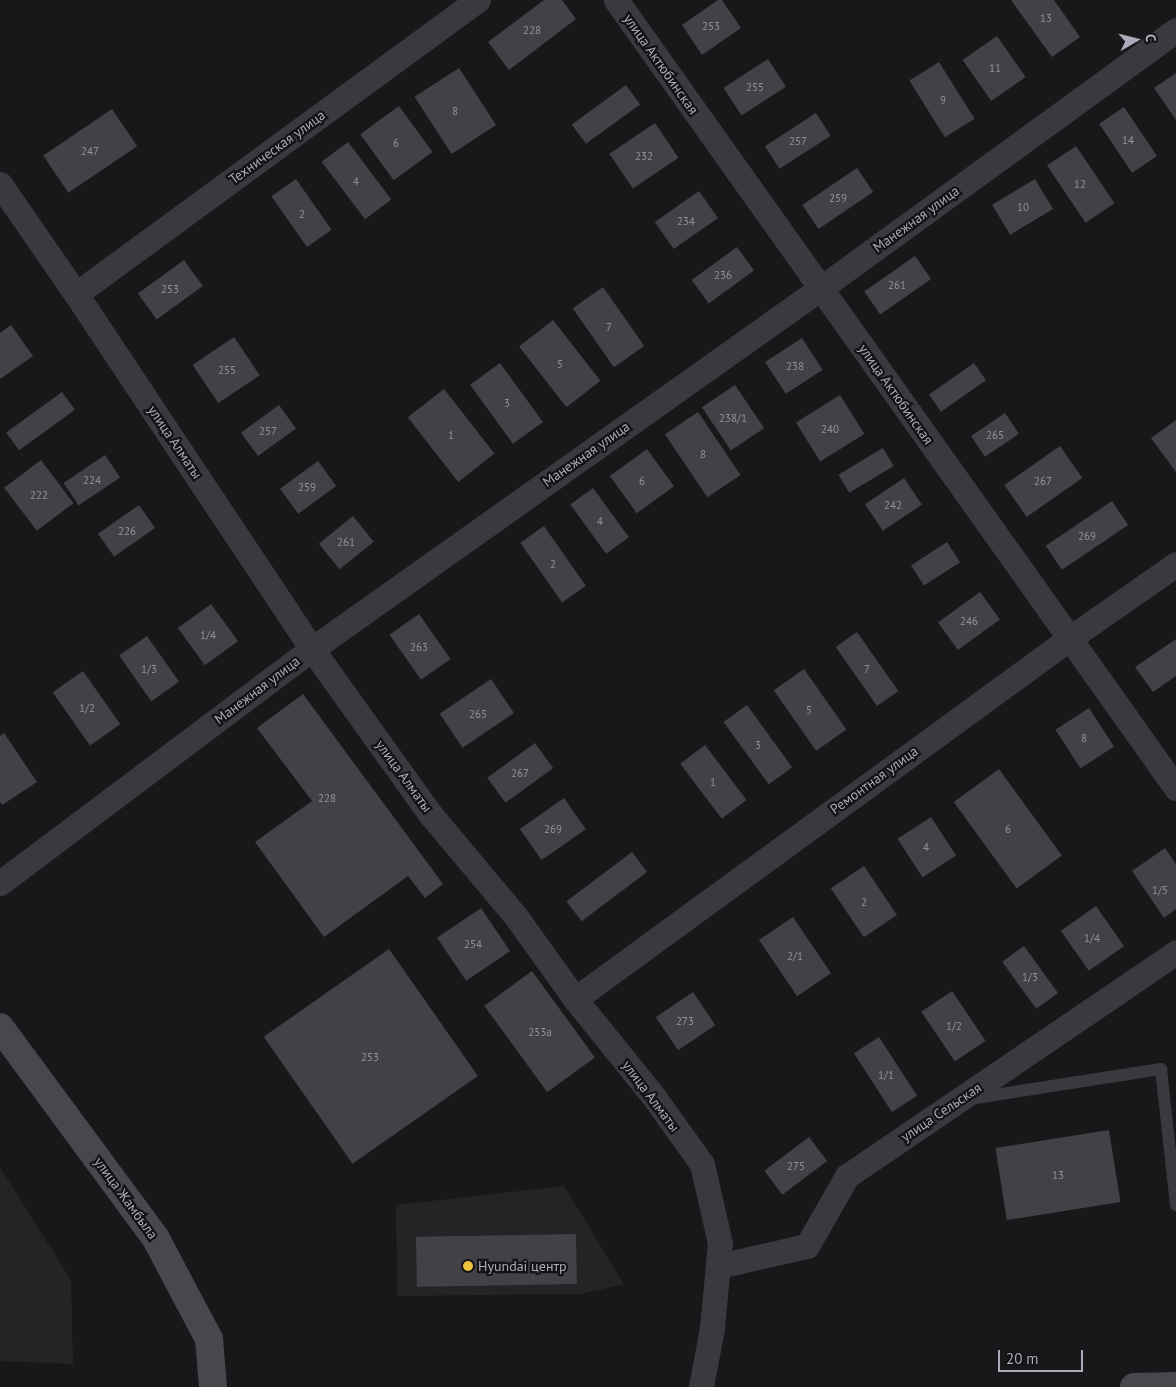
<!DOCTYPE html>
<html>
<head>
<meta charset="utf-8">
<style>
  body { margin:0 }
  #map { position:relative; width:1176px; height:1387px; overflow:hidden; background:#181719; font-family:"PT Sans",sans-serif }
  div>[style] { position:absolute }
  .built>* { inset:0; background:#242326 }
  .building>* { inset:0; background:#424246; transform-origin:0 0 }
  .lane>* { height:12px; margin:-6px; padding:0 6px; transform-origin:6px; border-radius:6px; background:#39393e }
  .street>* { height:25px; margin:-12.5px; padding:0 12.5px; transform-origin:12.5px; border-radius:12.5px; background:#39393e }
  .secondary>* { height:28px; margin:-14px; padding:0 14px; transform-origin:14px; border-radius:14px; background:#47484e }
  .dots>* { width:14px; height:14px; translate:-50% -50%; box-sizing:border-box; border:2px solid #131214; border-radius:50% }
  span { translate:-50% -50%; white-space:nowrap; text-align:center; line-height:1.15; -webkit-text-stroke:4.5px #131214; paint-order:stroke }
  .number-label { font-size:11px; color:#90929c }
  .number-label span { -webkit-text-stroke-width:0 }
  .street-label { font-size:14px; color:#aaadb9 }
  .poi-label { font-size:14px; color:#aaadb9 }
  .left { translate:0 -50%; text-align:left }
  .north { position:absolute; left:1111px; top:15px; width:50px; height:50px; -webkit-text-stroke:4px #131214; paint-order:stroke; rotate:82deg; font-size:14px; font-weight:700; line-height:20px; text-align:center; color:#aaadb9 }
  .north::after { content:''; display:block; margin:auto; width:18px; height:22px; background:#aaadb9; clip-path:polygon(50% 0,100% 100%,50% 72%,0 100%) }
  .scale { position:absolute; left:998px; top:1350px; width:85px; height:22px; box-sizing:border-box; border:2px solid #aaadb9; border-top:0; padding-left:6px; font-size:15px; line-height:18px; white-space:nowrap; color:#aaadb9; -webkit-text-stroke:4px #131214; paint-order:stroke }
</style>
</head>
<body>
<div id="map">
  <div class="built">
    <div style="clip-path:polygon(0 1167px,71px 1280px,73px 1364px,0 1361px)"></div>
    <div style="clip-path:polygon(564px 1186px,624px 1284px,582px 1294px,397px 1296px,396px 1205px)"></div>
  </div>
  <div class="building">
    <div style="clip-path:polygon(544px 0,562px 0,576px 19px,509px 70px,488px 42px)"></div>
    <div style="clip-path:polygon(718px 0,722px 0,741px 28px,702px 55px,682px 25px)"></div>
    <div style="clip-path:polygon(1011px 0,1054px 0,1080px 37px,1052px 57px)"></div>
    <div style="left:997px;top:36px;width:50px;height:42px;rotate:55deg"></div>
    <div style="left:768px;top:59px;width:33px;height:53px;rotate:57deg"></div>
    <div style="left:939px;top:62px;width:67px;height:35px;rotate:58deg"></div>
    <div style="left:459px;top:68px;width:68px;height:53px;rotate:57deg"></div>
    <div style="clip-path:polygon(1176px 73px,1176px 120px,1154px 88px)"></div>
    <div style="left:626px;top:85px;width:24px;height:67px;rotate:54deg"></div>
    <div style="left:399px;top:106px;width:57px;height:48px;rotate:54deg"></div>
    <div style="left:1124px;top:107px;width:59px;height:30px;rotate:56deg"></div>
    <div style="left:112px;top:109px;width:45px;height:83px;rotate:56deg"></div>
    <div style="left:816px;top:113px;width:27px;height:61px;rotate:57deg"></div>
    <div style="left:655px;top:123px;width:42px;height:55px;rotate:56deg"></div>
    <div style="left:348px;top:142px;width:72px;height:33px;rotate:53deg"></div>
    <div style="left:1076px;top:146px;width:69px;height:35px;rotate:56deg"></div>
    <div style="left:857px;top:168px;width:29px;height:66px;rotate:56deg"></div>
    <div style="left:296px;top:179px;width:62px;height:30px;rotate:55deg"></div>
    <div style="left:1035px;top:179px;width:35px;height:50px;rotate:59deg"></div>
    <div style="left:699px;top:191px;width:33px;height:54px;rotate:55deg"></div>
    <div style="left:737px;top:247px;width:29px;height:56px;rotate:54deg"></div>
    <div style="left:915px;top:256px;width:28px;height:62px;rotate:55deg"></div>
    <div style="left:184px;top:260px;width:32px;height:57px;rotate:54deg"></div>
    <div style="left:603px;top:287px;width:72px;height:37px;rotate:55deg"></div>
    <div style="left:553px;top:320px;width:77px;height:43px;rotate:52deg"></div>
    <div style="clip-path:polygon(11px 325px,33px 356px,0 379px,0 333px)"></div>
    <div style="left:234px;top:337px;width:46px;height:50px;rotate:56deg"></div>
    <div style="left:802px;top:338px;width:38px;height:44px;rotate:57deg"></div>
    <div style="left:500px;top:363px;width:73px;height:37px;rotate:54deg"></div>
    <div style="left:974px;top:363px;width:21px;height:55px;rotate:55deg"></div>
    <div style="left:735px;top:385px;width:52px;height:40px;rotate:56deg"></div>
    <div style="left:444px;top:389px;width:82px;height:46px;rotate:52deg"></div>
    <div style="left:62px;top:392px;width:22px;height:69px;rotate:54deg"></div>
    <div style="left:840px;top:395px;width:46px;height:52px;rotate:58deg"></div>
    <div style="left:279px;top:405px;width:29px;height:47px;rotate:54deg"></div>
    <div style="left:698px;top:412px;width:76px;height:40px;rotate:56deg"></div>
    <div style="left:1005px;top:413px;width:25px;height:41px;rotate:56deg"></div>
    <div style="clip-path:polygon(1176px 420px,1176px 472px,1151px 438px)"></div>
    <div style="left:1060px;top:446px;width:39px;height:68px;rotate:55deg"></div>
    <div style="left:883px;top:448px;width:21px;height:52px;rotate:59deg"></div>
    <div style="left:647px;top:449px;width:46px;height:46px;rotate:54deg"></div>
    <div style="left:105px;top:455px;width:27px;height:50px;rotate:56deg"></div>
    <div style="left:41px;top:460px;width:54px;height:46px;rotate:53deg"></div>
    <div style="left:318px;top:461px;width:31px;height:47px;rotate:54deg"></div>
    <div style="left:904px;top:478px;width:32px;height:47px;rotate:56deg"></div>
    <div style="left:593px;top:488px;width:61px;height:28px;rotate:54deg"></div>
    <div style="left:1112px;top:501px;width:29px;height:80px;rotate:56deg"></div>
    <div style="left:139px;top:505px;width:28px;height:50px;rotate:55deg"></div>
    <div style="left:353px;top:516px;width:33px;height:44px;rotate:51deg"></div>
    <div style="left:544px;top:526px;width:73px;height:29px;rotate:55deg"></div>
    <div style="left:947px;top:542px;width:24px;height:43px;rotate:57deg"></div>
    <div style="left:980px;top:592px;width:34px;height:52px;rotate:54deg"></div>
    <div style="left:211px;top:604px;width:46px;height:41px;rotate:54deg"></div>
    <div style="left:419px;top:614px;width:55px;height:36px;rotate:55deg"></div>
    <div style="left:857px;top:632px;width:72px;height:26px;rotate:55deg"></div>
    <div style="left:147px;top:636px;width:56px;height:34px;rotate:55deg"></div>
    <div style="clip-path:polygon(1176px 639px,1176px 676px,1153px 692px,1135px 667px)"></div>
    <div style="left:804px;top:669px;width:74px;height:37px;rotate:55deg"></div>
    <div style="left:83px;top:671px;width:65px;height:37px;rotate:55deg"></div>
    <div style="left:491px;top:679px;width:41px;height:62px;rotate:56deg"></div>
    <div style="clip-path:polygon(303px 694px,443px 884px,425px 898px,408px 876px,324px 937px,255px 842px,312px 801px,257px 728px)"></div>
    <div style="left:747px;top:705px;width:77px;height:29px;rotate:54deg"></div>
    <div style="left:1089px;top:708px;width:46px;height:40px;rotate:57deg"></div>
    <div style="clip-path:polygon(4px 733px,37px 782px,2px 805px,0 802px,0 736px)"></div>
    <div style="left:535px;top:743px;width:31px;height:59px;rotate:54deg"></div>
    <div style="left:705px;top:745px;width:69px;height:31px;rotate:53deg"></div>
    <div style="left:999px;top:769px;width:107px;height:56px;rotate:54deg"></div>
    <div style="left:564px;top:798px;width:38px;height:54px;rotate:55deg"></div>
    <div style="left:931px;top:817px;width:46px;height:40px;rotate:57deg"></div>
    <div style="clip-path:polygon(1165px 848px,1176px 864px,1176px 909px,1164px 918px,1132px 871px)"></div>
    <div style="left:632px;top:852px;width:25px;height:82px;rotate:53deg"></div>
    <div style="left:864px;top:866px;width:59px;height:40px;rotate:56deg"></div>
    <div style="left:1096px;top:906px;width:49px;height:43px;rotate:55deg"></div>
    <div style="left:481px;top:908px;width:52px;height:53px;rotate:56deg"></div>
    <div style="left:793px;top:917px;width:68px;height:41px;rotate:56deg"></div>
    <div style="left:1024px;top:946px;width:58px;height:27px;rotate:54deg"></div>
    <div style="left:389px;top:949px;width:155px;height:153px;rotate:55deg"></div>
    <div style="left:532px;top:971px;width:107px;height:59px;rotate:54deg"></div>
    <div style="left:952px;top:991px;width:60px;height:37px;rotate:56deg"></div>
    <div style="left:693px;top:992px;width:40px;height:45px;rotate:56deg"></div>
    <div style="left:879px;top:1037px;width:70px;height:30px;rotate:57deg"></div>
    <div style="left:1109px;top:1130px;width:73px;height:115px;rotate:81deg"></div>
    <div style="left:809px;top:1137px;width:30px;height:56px;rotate:53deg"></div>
    <div style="left:576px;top:1234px;width:50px;height:160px;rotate:89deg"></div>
  </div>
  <div class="lane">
    <div style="left:969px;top:1099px;width:194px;rotate:-8.9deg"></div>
    <div style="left:1161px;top:1069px;width:137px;rotate:83.7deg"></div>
  </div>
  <div class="street">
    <div style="left:616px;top:0;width:967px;rotate:54.6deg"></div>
    <div style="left:0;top:184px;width:134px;rotate:55.4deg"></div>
    <div style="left:76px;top:294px;width:426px;rotate:56.4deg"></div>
    <div style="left:312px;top:649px;width:204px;rotate:54.4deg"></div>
    <div style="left:431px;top:815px;width:134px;rotate:50.1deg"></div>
    <div style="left:517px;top:918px;width:100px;rotate:54.4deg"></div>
    <div style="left:575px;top:999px;width:126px;rotate:51.1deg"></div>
    <div style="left:654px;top:1097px;width:82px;rotate:54.4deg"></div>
    <div style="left:702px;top:1164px;width:81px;rotate:77.2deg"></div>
    <div style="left:720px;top:1243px;width:85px;rotate:95.4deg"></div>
    <div style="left:712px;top:1328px;width:60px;rotate:100.6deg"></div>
    <div style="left:76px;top:294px;width:498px;rotate:-36.2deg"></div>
    <div style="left:0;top:883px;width:390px;rotate:-36.9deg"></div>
    <div style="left:312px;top:649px;width:624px;rotate:-35.35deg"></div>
    <div style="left:821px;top:288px;width:439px;rotate:-36deg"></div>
    <div style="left:575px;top:999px;width:613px;rotate:-36.1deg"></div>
    <div style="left:1070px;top:638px;width:129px;rotate:-34.9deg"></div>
    <div style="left:718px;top:1266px;width:91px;rotate:-12.7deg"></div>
    <div style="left:807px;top:1246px;width:81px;rotate:-60.3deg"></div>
    <div style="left:847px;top:1176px;width:398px;rotate:-34.2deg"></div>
  </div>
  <div class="secondary">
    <div style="left:0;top:1027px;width:261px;rotate:53.6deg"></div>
    <div style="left:155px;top:1237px;width:115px;rotate:62.1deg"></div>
    <div style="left:209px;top:1339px;width:48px;rotate:85.2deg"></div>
    <div style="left:1134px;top:1387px;width:42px;rotate:-1.4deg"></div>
  </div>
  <div class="dots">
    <div style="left:468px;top:1266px;background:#ebc33e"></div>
  </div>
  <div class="number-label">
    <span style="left:1046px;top:18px">13</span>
    <span style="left:711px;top:26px">253</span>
    <span style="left:532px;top:30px">228</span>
    <span style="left:995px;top:68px">11</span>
    <span style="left:755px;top:87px">255</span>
    <span style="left:943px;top:100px">9</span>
    <span style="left:455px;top:111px">8</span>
    <span style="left:1128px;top:140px">14</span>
    <span style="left:798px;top:141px">257</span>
    <span style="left:396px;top:143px">6</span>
    <span style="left:90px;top:151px">247</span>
    <span style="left:644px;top:156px">232</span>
    <span style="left:356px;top:181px">4</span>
    <span style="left:1080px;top:184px">12</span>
    <span style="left:838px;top:198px">259</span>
    <span style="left:1023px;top:207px">10</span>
    <span style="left:302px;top:214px">2</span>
    <span style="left:686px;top:221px">234</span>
    <span style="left:723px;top:275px">236</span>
    <span style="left:897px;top:285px">261</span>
    <span style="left:170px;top:289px">253</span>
    <span style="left:609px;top:327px">7</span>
    <span style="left:560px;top:364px">5</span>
    <span style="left:795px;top:366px">238</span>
    <span style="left:227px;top:370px">255</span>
    <span style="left:507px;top:403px">3</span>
    <span style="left:733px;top:418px">238/1</span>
    <span style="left:830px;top:429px">240</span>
    <span style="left:268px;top:431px">257</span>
    <span style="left:451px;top:435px">1</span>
    <span style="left:995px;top:435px">265</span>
    <span style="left:703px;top:454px">8</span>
    <span style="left:92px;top:480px">224</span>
    <span style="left:642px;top:481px">6</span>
    <span style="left:1043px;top:481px">267</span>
    <span style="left:307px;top:487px">259</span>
    <span style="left:39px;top:495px">222</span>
    <span style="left:893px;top:505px">242</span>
    <span style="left:600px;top:521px">4</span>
    <span style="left:127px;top:531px">226</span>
    <span style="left:1087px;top:536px">269</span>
    <span style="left:346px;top:542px">261</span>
    <span style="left:553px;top:564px">2</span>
    <span style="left:969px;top:621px">246</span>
    <span style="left:208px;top:635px">1/4</span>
    <span style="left:419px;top:647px">263</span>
    <span style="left:149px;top:669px">1/3</span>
    <span style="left:867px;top:669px">7</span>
    <span style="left:87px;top:708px">1/2</span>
    <span style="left:809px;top:710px">5</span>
    <span style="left:478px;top:714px">265</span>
    <span style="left:1084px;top:738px">8</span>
    <span style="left:758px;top:745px">3</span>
    <span style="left:520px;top:773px">267</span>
    <span style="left:713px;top:782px">1</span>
    <span style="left:327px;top:798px">228</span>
    <span style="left:553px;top:829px">269</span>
    <span style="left:1008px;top:829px">6</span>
    <span style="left:926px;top:847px">4</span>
    <span style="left:1160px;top:890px">1/5</span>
    <span style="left:864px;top:902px">2</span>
    <span style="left:1092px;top:938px">1/4</span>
    <span style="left:473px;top:944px">254</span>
    <span style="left:795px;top:956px">2/1</span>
    <span style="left:1030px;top:977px">1/3</span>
    <span style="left:685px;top:1021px">273</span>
    <span style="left:954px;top:1026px">1/2</span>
    <span style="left:540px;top:1032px">253а</span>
    <span style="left:370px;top:1057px">253</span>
    <span style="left:886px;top:1075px">1/1</span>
    <span style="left:796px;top:1166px">275</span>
    <span style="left:1058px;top:1175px">13</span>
  </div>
  <div class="street-label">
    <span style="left:661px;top:64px;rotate:55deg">улица Актюбинская</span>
    <span style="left:277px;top:147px;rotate:-36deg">Техническая улица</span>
    <span style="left:916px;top:219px;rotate:-36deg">Манежная улица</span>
    <span style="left:896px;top:394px;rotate:55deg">улица Актюбинская</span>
    <span style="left:175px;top:442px;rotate:56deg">улица Алматы</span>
    <span style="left:586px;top:454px;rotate:-35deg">Манежная улица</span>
    <span style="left:257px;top:690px;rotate:-37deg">Манежная улица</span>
    <span style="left:404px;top:776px;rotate:54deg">улица Алматы</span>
    <span style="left:874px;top:780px;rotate:-36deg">Ремонтная улица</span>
    <span style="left:651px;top:1096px;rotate:53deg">улица Алматы</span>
    <span style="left:941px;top:1112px;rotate:-34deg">улица Сельская</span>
    <span style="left:126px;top:1198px;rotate:54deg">улица Жамбыла</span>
  </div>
  <div class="poi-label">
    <span class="left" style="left:478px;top:1266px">Hyundai центр</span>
  </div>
  <div class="north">С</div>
  <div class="scale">20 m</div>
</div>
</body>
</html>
